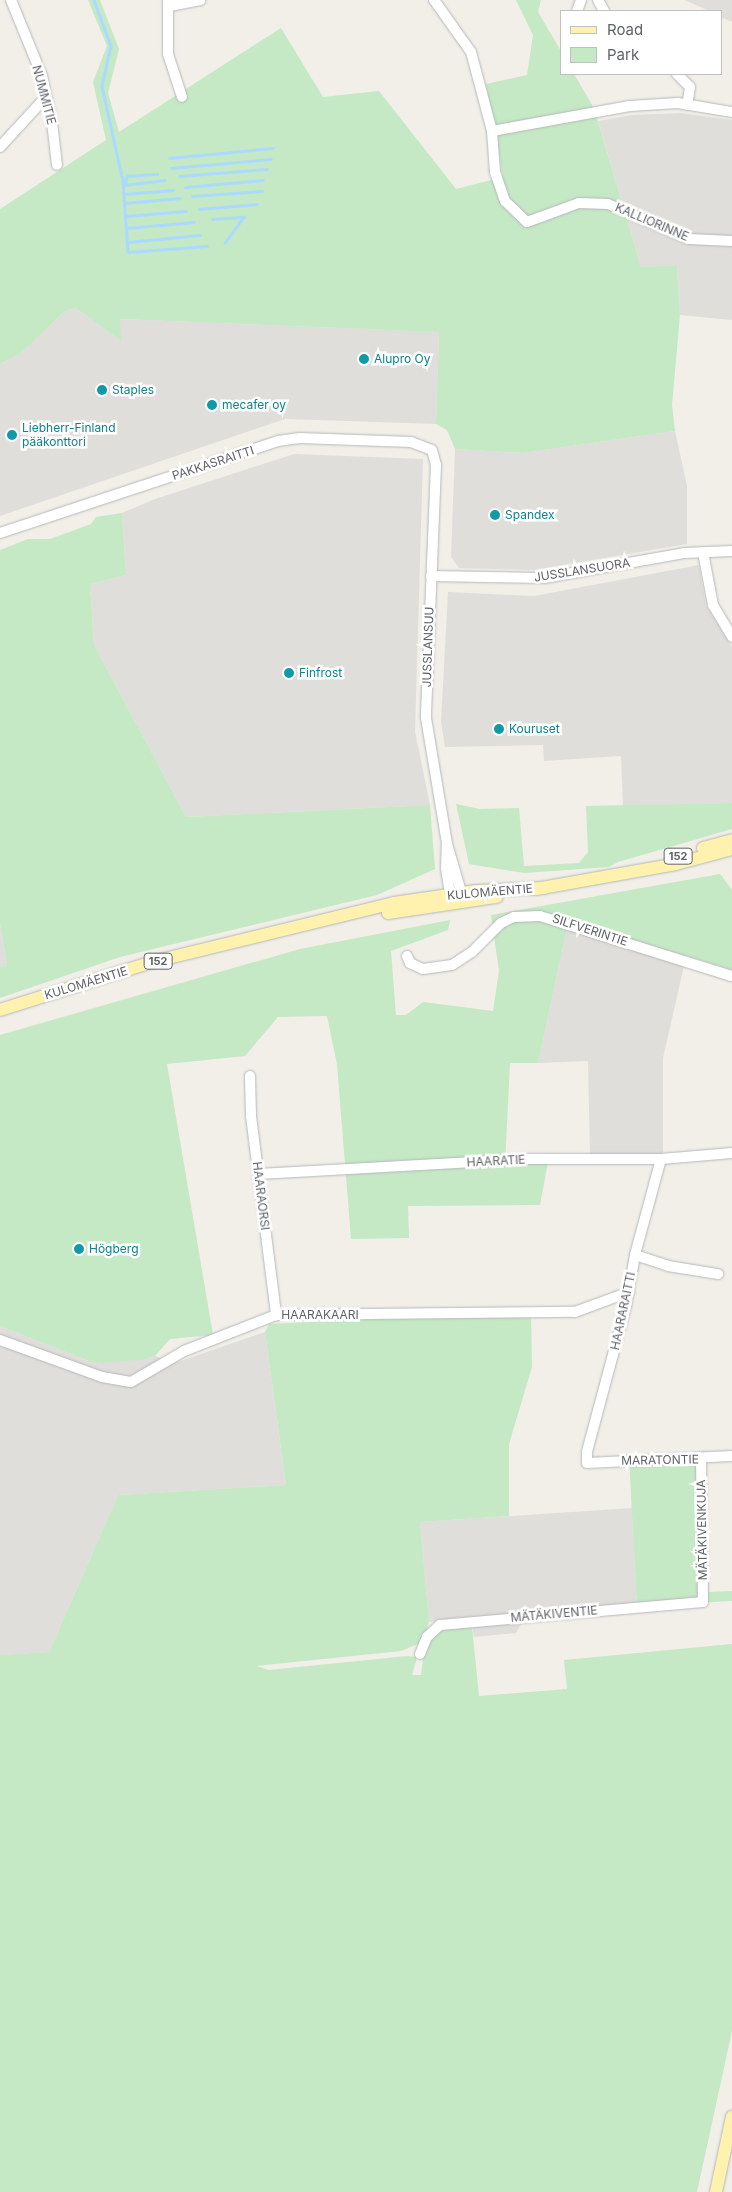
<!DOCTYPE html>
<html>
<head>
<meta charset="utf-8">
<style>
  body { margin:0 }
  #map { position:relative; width:732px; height:2192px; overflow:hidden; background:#f1efe8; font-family:Inter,sans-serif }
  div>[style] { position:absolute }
  .industrial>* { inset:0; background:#e0deda }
  .green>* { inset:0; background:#c5e8c5 }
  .stream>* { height:2.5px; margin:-1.25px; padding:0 1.25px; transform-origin:1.25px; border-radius:1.25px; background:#aadaff }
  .roads { filter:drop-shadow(0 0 1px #b5b8bc) drop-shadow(0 0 1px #b5b8bc) }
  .minor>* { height:10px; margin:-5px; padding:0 5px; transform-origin:5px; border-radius:5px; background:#fff }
  .major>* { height:12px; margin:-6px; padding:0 6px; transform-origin:6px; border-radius:6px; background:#fff2af }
  .dots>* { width:14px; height:14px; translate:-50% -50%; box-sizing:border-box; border:2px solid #fff; border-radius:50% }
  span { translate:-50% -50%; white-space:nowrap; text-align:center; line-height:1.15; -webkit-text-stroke:5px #fff; paint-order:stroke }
  .shield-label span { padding:1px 4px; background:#fff; border:1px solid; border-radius:4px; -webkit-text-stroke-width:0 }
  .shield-label { font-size:11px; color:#5f6368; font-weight:700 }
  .street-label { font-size:12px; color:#5f6368 }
  .culture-label { font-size:12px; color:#0d838f }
  .left { translate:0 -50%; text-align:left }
  .legend { position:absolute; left:560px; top:10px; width:162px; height:65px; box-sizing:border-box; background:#fff; border:1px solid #bfc1c3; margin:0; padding:6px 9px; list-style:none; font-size:15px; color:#5f6368 }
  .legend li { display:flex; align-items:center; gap:10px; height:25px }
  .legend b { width:25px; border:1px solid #bfc1c3 }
</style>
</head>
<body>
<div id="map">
  <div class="industrial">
    <div style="clip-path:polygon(685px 0,732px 0,732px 22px,721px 17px,721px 11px,709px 11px)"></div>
    <div style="clip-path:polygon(681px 113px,732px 120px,732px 320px,680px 315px,677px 265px,641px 267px,598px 121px,631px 115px)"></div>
    <div style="clip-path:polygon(76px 308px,120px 340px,119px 319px,439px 332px,436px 424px,285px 419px,0 516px,0 364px,20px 354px,64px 312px)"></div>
    <div style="clip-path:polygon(675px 431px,687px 486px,687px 544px,533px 570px,459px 568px,451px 557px,455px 449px,523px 453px)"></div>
    <div style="clip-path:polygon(294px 454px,423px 459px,415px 731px,430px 805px,186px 817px,94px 645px,90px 584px,126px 575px,122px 513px,155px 499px)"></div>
    <div style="clip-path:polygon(699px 565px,706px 605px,732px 647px,732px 803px,623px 806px,621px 756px,544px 761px,543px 745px,445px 747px,441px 722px,448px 592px,534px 596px)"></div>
    <div style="clip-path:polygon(0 923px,7px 965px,0 967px)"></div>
    <div style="clip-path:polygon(567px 929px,684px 966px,663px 1058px,663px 1154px,590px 1155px,588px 1061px,538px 1063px)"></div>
    <div style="clip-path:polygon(0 1326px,94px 1363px,155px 1356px,175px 1363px,265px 1332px,286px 1485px,118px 1495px,49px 1652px,0 1655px)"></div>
    <div style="clip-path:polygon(632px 1508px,637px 1606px,523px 1621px,516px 1633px,474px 1637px,471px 1619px,429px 1622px,420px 1522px)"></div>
  </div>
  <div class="green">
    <div style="clip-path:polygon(88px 0,100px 0,119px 49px,108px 93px,119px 132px,281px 28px,323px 97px,379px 91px,456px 189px,503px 177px,486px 84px,527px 75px,533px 35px,516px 0,541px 0,538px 12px,561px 51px,561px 74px,574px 74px,594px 108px,641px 267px,677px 265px,680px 315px,672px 405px,675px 431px,523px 453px,455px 449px,447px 430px,436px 424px,439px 332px,120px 319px,121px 341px,76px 308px,64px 312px,20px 354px,0 364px,0 209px,106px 140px,93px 82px,107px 46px)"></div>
    <div style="clip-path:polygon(122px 513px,126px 575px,90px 584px,94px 645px,186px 817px,430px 805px,435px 869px,377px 895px,120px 957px,0 998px,0 967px,7px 965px,0 923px,0 550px,28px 539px,50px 539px,91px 524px,96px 517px)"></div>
    <div style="clip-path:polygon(732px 803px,732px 829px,618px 862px,609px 867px,524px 873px,469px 864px,456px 804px,480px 809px,519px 808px,524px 866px,579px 863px,588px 852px,586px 806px)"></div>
    <div style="clip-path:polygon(720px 874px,732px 890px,732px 970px,687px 956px,684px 966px,567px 929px,538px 1063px,510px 1063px,505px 1164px,548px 1162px,540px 1205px,408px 1206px,409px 1238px,351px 1239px,337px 1064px,327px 1016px,278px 1017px,245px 1056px,167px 1064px,213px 1335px,170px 1339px,155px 1356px,141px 1360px,94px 1363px,0 1326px,0 1035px,300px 949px,450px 920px,448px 930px,391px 951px,396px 1015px,406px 1015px,423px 1002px,493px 1011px,499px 971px,491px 915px)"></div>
    <div style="clip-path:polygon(531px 1312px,532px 1367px,509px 1444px,509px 1516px,420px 1522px,429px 1622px,423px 1642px,401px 1651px,256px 1666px,269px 1670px,407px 1656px,417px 1657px,412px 1675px,421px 1675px,424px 1650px,431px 1638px,445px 1628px,472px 1627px,479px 1696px,567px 1689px,564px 1660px,732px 1644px,732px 2031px,697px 2192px,0 2192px,0 1655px,49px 1652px,118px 1495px,286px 1485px,265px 1332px,269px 1324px)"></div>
    <div style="clip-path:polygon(703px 1455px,707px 1592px,732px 1591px,732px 1601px,637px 1606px,629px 1458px)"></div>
  </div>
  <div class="stream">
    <div style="left:94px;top:0;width:49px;rotate:69.7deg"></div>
    <div style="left:111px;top:46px;width:41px;rotate:102.7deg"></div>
    <div style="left:102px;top:86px;width:97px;rotate:77.5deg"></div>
    <div style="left:123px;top:181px;width:71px;rotate:86deg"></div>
    <div style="left:128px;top:252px;width:79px;rotate:-4.3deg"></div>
    <div style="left:169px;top:158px;width:104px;rotate:-5.5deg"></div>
    <div style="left:171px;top:168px;width:100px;rotate:-5.1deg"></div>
    <div style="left:179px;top:176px;width:88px;rotate:-4.5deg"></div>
    <div style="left:124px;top:184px;width:9px;rotate:-69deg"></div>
    <div style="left:127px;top:176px;width:30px;rotate:-4deg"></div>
    <div style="left:123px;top:185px;width:42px;rotate:-6.8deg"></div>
    <div style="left:185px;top:187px;width:78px;rotate:-5.1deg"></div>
    <div style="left:124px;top:194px;width:49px;rotate:-4.7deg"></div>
    <div style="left:192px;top:196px;width:70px;rotate:-4.1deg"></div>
    <div style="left:125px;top:203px;width:55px;rotate:-5.2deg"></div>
    <div style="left:199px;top:209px;width:58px;rotate:-4.9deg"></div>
    <div style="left:126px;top:216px;width:60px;rotate:-4.8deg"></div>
    <div style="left:212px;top:219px;width:32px;rotate:-4deg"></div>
    <div style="left:244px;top:217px;width:32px;rotate:126deg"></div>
    <div style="left:127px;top:228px;width:67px;rotate:-5.1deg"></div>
    <div style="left:128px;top:242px;width:72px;rotate:-5.6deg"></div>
  </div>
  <div class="roads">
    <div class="minor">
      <div style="left:11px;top:0;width:82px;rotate:67.8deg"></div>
      <div style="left:42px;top:76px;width:47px;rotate:77.7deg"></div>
      <div style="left:52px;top:122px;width:43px;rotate:83.4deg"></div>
      <div style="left:168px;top:0;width:54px;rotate:90deg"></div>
      <div style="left:168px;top:54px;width:45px;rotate:72deg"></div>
      <div style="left:434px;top:0;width:64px;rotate:54.6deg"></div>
      <div style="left:471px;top:52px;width:82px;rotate:75.1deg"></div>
      <div style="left:492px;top:131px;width:41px;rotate:85.8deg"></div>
      <div style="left:495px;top:172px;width:31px;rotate:71deg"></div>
      <div style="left:505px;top:201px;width:30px;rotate:44deg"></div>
      <div style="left:527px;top:222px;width:55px;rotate:-20.1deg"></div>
      <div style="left:579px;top:203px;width:29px;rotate:2deg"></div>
      <div style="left:608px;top:204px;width:88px;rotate:23.4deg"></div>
      <div style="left:689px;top:239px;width:43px;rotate:2.7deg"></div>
      <div style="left:598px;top:0;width:13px;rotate:61deg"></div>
      <div style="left:170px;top:6px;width:31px;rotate:-11deg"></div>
      <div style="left:577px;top:11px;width:12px;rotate:-70deg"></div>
      <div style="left:677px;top:74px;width:18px;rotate:45deg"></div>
      <div style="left:690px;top:87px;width:18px;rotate:99deg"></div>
      <div style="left:492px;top:131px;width:140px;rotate:-10.3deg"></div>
      <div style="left:630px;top:106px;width:48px;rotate:-3.6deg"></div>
      <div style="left:678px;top:103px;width:55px;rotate:9.5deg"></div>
      <div style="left:0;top:147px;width:67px;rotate:-47.4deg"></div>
      <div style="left:0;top:533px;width:293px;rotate:-18.3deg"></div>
      <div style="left:278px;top:441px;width:22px;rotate:-8deg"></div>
      <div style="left:300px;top:438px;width:111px;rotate:2.1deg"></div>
      <div style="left:411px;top:442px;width:22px;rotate:21deg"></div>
      <div style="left:432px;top:450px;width:16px;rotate:75deg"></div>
      <div style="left:436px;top:465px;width:253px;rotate:92.3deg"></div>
      <div style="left:426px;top:718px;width:128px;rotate:80.5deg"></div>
      <div style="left:447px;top:844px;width:50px;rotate:73.7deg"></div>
      <div style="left:461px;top:892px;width:12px;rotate:110deg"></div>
      <div style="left:457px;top:903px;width:11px;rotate:-128deg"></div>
      <div style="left:450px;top:894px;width:26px;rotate:-99deg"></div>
      <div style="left:446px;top:868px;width:24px;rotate:-88deg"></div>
      <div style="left:703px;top:552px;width:54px;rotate:79.3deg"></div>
      <div style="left:713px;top:605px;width:37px;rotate:59deg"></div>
      <div style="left:431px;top:576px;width:113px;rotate:1deg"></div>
      <div style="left:544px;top:578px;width:142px;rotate:-10.1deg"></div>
      <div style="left:684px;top:553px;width:48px;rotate:-2.4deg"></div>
      <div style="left:407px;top:956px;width:8px;rotate:67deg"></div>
      <div style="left:410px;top:963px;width:14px;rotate:25deg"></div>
      <div style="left:423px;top:969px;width:29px;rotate:-8deg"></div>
      <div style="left:452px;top:965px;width:24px;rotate:-33deg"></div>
      <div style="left:472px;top:952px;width:41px;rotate:-45deg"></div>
      <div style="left:501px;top:923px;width:14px;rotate:-25deg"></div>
      <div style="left:514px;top:917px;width:26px;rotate:-2deg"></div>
      <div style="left:540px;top:916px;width:201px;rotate:17.4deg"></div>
      <div style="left:250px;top:1076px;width:40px;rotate:88.6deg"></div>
      <div style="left:251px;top:1116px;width:201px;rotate:82.8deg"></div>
      <div style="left:661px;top:1159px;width:99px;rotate:105.2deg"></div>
      <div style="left:635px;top:1255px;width:52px;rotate:100deg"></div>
      <div style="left:626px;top:1306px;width:151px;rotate:105deg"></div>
      <div style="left:587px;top:1452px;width:11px;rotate:90deg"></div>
      <div style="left:587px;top:1463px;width:145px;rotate:-2.8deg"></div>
      <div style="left:259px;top:1174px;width:269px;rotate:-3.2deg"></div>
      <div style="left:528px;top:1159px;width:133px"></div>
      <div style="left:661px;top:1159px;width:71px;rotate:-4.8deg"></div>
      <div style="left:635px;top:1255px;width:35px;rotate:18deg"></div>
      <div style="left:668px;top:1266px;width:51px;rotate:9.1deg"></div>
      <div style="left:0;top:1340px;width:109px;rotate:19.9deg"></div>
      <div style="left:102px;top:1377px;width:29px;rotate:10deg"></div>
      <div style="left:131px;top:1382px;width:61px;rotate:-30.3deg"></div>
      <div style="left:184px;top:1351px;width:99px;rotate:-21.4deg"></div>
      <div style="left:276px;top:1315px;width:299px;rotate:-0.6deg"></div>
      <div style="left:575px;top:1312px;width:58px;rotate:-20.3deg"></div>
      <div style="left:420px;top:1654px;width:18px;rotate:-68deg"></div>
      <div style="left:427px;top:1637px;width:18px;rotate:-43deg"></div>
      <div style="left:440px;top:1625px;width:264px;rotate:-5deg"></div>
      <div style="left:703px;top:1602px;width:143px;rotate:-90.8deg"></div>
    </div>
    <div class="major">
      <div style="left:703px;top:848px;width:30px;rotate:-15deg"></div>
      <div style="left:536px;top:889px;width:142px;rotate:-10.1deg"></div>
      <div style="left:676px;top:864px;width:58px;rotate:-15deg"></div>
      <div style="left:388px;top:913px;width:110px;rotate:-8.4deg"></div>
      <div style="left:0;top:1010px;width:159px;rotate:-17.5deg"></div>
      <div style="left:152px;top:962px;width:249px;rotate:-13.7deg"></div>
      <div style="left:394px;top:903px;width:83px;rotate:-8.3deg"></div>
      <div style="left:476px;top:891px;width:68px;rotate:-2.5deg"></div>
      <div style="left:716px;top:2192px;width:77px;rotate:-78deg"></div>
    </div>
  </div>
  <div class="dots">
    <div style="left:364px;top:359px;background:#0f9aa8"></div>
    <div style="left:102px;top:390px;background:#0f9aa8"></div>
    <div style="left:212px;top:405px;background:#0f9aa8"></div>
    <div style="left:12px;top:435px;background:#0f9aa8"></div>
    <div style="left:495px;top:515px;background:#0f9aa8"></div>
    <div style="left:289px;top:673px;background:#0f9aa8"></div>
    <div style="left:499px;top:729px;background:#0f9aa8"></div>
    <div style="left:79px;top:1249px;background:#0f9aa8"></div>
  </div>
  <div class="shield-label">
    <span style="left:678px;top:856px">152</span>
    <span style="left:158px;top:961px">152</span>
  </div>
  <div class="street-label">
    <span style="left:44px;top:95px;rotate:75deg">NUMMITIE</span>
    <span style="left:652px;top:222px;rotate:23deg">KALLIORINNE</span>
    <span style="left:213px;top:463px;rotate:-18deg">PAKKASRAITTI</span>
    <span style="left:582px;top:570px;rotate:-9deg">JUSSLANSUORA</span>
    <span style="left:428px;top:647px;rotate:-88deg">JUSSLANSUU</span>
    <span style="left:490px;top:892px;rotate:-5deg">KULOMÄENTIE</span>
    <span style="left:590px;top:930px;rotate:18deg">SILFVERINTIE</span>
    <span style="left:86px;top:983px;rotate:-17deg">KULOMÄENTIE</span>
    <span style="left:496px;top:1161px;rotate:-3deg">HAARATIE</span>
    <span style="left:261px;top:1196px;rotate:83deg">HAARAORSI</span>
    <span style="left:623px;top:1311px;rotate:-78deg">HAARARAITTI</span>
    <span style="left:320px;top:1315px">HAARAKAARI</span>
    <span style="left:660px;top:1460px;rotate:-1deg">MARATONTIE</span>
    <span style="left:702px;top:1530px;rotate:-91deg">MÄTÄKIVENKUJA</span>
    <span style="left:554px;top:1614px;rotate:-5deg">MÄTÄKIVENTIE</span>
  </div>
  <div class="culture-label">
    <span class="left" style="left:374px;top:359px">Alupro Oy</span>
    <span class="left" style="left:112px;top:390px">Staples</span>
    <span class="left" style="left:222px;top:405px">mecafer oy</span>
    <span class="left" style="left:22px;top:435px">Liebherr-Finland<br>pääkonttori</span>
    <span class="left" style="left:505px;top:515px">Spandex</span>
    <span class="left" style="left:299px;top:673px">Finfrost</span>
    <span class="left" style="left:509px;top:729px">Kouruset</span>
    <span class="left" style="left:89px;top:1249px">Högberg</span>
  </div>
  <ul class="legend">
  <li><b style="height:6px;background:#fff2af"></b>Road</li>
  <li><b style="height:14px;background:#c5e8c5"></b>Park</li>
  </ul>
</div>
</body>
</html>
